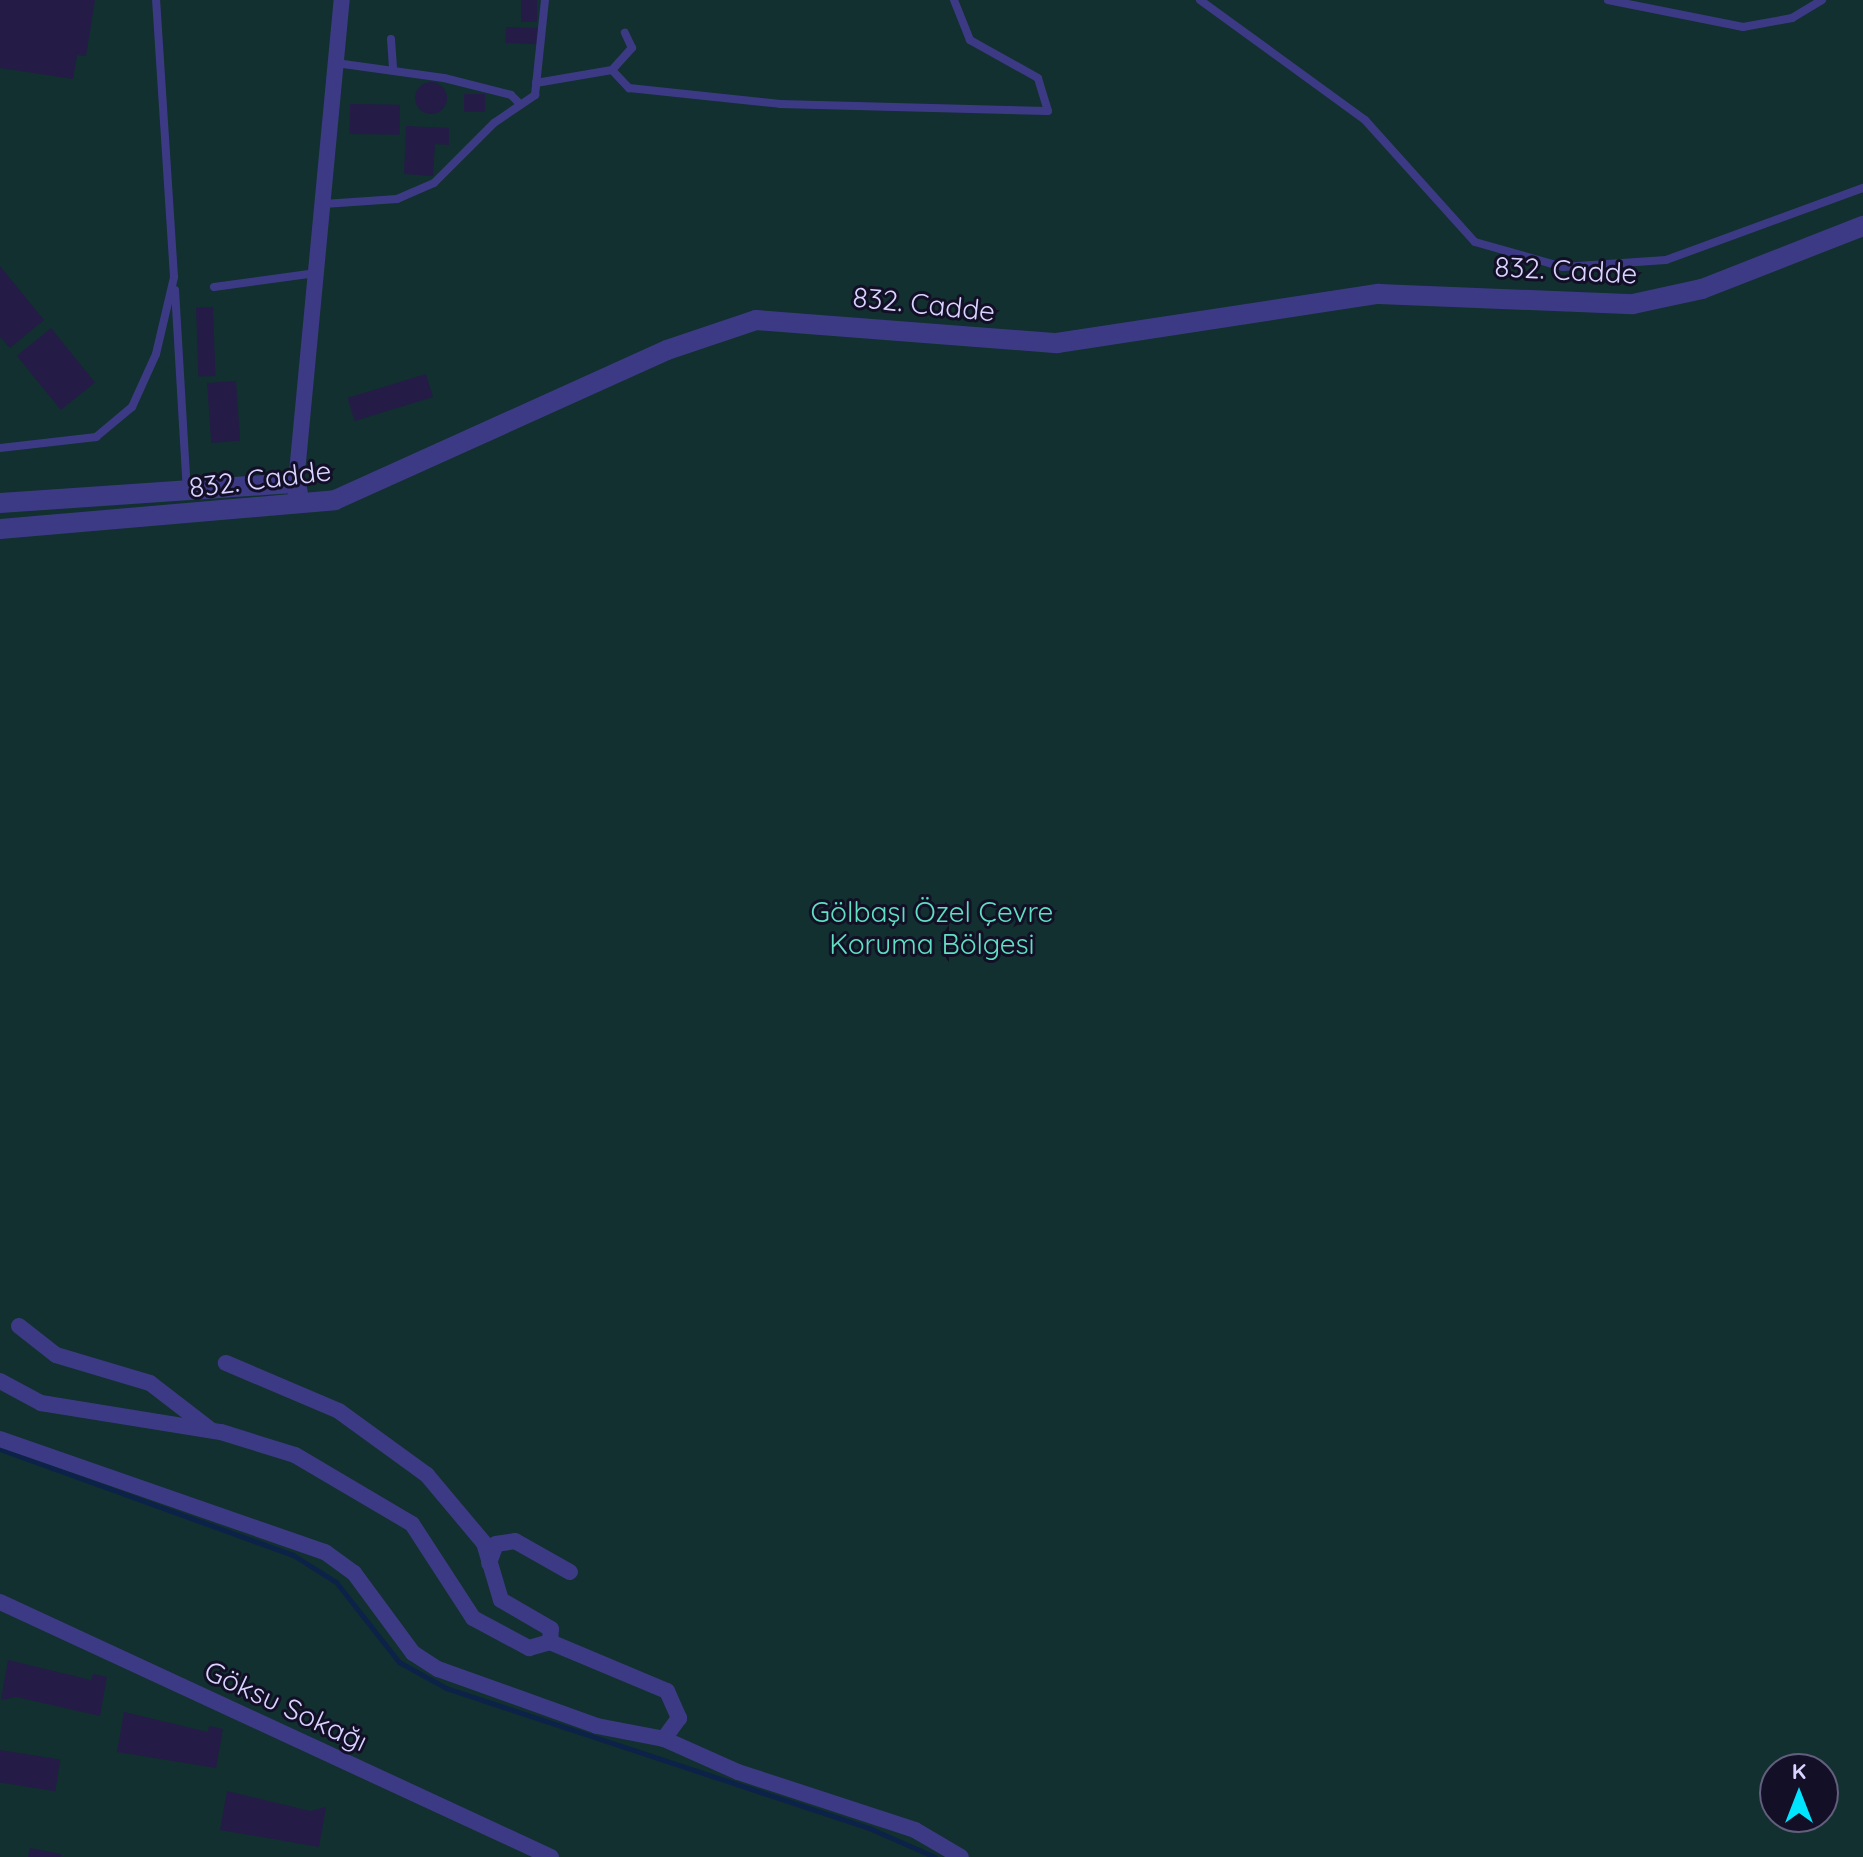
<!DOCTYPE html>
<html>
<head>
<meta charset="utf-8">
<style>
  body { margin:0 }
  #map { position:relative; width:1863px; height:1857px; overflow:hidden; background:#130f26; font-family:Quicksand,sans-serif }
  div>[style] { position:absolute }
  .green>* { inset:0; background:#12302f }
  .stream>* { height:5px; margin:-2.5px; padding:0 2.5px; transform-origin:2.5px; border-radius:2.5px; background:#0c2248 }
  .building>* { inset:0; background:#241b47; transform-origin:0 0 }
  .round { border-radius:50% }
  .service>* { height:8px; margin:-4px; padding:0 4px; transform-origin:4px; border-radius:4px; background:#3d3a85 }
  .minor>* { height:16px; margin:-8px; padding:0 8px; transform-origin:8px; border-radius:8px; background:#3d3a85 }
  .tertiary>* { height:20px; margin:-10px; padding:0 10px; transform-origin:10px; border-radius:10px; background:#3d3a85 }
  span { translate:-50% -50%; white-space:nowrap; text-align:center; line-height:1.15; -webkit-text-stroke:6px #130f26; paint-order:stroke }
  .street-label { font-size:28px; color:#d9d4ff }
  .park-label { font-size:28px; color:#5fe0c0 }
  .north { position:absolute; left:1759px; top:1753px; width:80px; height:80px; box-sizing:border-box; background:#130f26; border:2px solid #625e7d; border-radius:50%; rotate:0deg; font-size:22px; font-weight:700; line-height:32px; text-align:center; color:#d9d4ff }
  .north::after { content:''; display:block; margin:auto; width:28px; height:36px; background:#00e5ff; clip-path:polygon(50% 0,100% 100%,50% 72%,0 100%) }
</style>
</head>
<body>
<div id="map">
  <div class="green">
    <div style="clip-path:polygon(evenodd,0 0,1863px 0,1863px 1857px,0 1857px,0 0,1775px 1769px,1823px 1769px,1823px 1817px,1775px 1817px,1775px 1769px)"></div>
  </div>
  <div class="stream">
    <div style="left:0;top:1449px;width:312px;rotate:19.9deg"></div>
    <div style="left:293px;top:1555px;width:51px;rotate:32.1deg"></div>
    <div style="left:336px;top:1582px;width:102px;rotate:51.8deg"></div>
    <div style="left:399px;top:1662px;width:54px;rotate:29deg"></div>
    <div style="left:446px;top:1688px;width:446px;rotate:18.3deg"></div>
    <div style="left:869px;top:1828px;width:72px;rotate:23.7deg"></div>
  </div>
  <div class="building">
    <div style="clip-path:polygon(0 0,95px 0,86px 56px,77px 55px,73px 79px,0 68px)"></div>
    <div style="left:521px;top:0;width:16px;height:22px"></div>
    <div style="left:506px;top:27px;width:33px;height:16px;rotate:2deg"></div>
    <div class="round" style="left:415px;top:82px;width:32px;height:32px"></div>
    <div style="left:464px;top:94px;width:21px;height:18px"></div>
    <div style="left:350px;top:104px;width:50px;height:30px;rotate:1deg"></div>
    <div style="clip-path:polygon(406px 126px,449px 128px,449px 145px,435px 144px,433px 176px,404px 174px)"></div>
    <div style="clip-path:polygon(0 266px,44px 320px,10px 348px,0 337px)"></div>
    <div style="left:213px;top:307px;width:69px;height:17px;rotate:88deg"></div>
    <div style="left:51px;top:328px;width:70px;height:44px;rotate:51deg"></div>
    <div style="left:426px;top:374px;width:24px;height:82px;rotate:73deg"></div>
    <div style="left:236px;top:381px;width:60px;height:29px;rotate:86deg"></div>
    <div style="clip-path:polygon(8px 1660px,91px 1680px,93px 1674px,107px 1677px,100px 1716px,16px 1697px,1px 1700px)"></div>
    <div style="clip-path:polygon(124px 1712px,208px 1732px,209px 1726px,223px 1729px,216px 1768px,117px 1752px)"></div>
    <div style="left:0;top:1750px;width:61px;height:32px;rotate:9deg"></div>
    <div style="clip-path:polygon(227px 1791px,310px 1811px,326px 1807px,319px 1847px,220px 1830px)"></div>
    <div style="clip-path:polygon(30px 1848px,61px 1854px,61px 1857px,28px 1857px)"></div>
  </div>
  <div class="service">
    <div style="left:1200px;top:0;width:204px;rotate:36deg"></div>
    <div style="left:1365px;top:120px;width:164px;rotate:48deg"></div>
    <div style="left:1475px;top:242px;width:91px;rotate:15.9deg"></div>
    <div style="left:1563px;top:267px;width:103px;rotate:-3.9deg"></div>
    <div style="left:1666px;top:260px;width:210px;rotate:-20.1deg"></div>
    <div style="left:1608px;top:0;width:138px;rotate:11.3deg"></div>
    <div style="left:1743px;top:27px;width:50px;rotate:-10.4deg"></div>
    <div style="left:1792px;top:18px;width:35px;rotate:-31deg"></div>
    <div style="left:391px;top:39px;width:30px;rotate:86deg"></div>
    <div style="left:336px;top:63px;width:109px;rotate:7.9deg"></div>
    <div style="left:444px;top:78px;width:69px;rotate:14.2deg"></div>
    <div style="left:511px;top:95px;width:13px;rotate:45deg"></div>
    <div style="left:612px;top:70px;width:30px;rotate:-48deg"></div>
    <div style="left:632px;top:48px;width:17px;rotate:-115deg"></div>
    <div style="left:536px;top:83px;width:77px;rotate:-9.7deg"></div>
    <div style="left:612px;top:70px;width:25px;rotate:47deg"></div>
    <div style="left:629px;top:88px;width:152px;rotate:6deg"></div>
    <div style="left:780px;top:104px;width:268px;rotate:1.5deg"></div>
    <div style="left:1048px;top:111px;width:34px;rotate:-107deg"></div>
    <div style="left:1038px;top:78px;width:78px;rotate:-150.8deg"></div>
    <div style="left:970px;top:40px;width:43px;rotate:-111.8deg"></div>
    <div style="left:324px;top:204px;width:73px;rotate:-3.9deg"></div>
    <div style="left:397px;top:199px;width:40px;rotate:-23.4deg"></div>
    <div style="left:434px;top:183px;width:85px;rotate:-45deg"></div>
    <div style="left:494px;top:123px;width:50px;rotate:-34.3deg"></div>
    <div style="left:535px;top:95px;width:96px;rotate:-84deg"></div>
    <div style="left:214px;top:287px;width:103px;rotate:-7.8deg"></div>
    <div style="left:175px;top:290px;width:202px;rotate:86.6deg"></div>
    <div style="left:0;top:448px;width:97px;rotate:-6.5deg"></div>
    <div style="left:96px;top:437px;width:47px;rotate:-39.8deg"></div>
    <div style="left:132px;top:407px;width:58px;rotate:-65.6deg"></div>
    <div style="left:156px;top:354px;width:79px;rotate:-76.8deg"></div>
    <div style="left:174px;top:277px;width:278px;rotate:-93.7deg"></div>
  </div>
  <div class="minor">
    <div style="left:296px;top:483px;width:485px;rotate:-84.6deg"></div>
    <div style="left:19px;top:1326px;width:47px;rotate:38.1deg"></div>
    <div style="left:56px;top:1355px;width:98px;rotate:16.6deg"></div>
    <div style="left:150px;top:1383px;width:77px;rotate:37.6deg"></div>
    <div style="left:0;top:1381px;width:47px;rotate:28.2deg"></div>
    <div style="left:41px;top:1403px;width:182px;rotate:9.2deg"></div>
    <div style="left:221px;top:1432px;width:77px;rotate:17.3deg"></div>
    <div style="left:295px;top:1455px;width:136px;rotate:30.5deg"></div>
    <div style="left:412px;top:1524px;width:112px;rotate:57deg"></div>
    <div style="left:473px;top:1618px;width:64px;rotate:28.2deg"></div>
    <div style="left:529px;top:1648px;width:22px;rotate:-16deg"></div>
    <div style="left:550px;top:1642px;width:13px;rotate:-86deg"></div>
    <div style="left:551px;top:1629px;width:58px;rotate:-149.9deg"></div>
    <div style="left:501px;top:1600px;width:59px;rotate:-106.6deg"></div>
    <div style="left:484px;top:1543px;width:89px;rotate:-130deg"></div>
    <div style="left:427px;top:1475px;width:109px;rotate:-144deg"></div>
    <div style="left:339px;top:1411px;width:123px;rotate:-157deg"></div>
    <div style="left:0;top:1439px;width:344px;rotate:19.2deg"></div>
    <div style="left:325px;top:1552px;width:36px;rotate:36deg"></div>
    <div style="left:354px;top:1573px;width:99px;rotate:53.6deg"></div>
    <div style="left:413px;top:1653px;width:30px;rotate:33deg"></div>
    <div style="left:438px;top:1669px;width:169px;rotate:19.7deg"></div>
    <div style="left:597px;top:1726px;width:68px;rotate:11deg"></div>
    <div style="left:664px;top:1739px;width:81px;rotate:24deg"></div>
    <div style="left:738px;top:1772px;width:186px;rotate:18.1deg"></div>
    <div style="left:915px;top:1830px;width:53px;rotate:30.4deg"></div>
    <div style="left:489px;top:1563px;width:20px;rotate:-70deg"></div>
    <div style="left:496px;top:1544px;width:19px;rotate:-9deg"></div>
    <div style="left:515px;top:1541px;width:63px;rotate:29.4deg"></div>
    <div style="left:0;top:1602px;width:607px;rotate:24.83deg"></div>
    <div style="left:550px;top:1642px;width:127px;rotate:22.7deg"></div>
    <div style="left:667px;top:1691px;width:30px;rotate:66deg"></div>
    <div style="left:679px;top:1718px;width:26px;rotate:126deg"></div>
  </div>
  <div class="tertiary">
    <div style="left:0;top:503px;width:297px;rotate:-3.9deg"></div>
    <div style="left:296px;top:483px;width:11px;rotate:80deg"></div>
    <div style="left:0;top:529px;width:336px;rotate:-4.9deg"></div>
    <div style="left:335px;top:500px;width:364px;rotate:-24.3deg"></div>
    <div style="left:667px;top:350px;width:94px;rotate:-18.6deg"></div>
    <div style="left:756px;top:320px;width:302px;rotate:4.4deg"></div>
    <div style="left:1057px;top:343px;width:326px;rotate:-8.7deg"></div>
    <div style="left:1379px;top:294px;width:254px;rotate:2.3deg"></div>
    <div style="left:1633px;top:304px;width:71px;rotate:-12.3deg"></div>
    <div style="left:1702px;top:289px;width:173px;rotate:-21.4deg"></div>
  </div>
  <div class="street-label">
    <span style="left:1566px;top:270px;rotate:3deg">832. Cadde</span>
    <span style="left:924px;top:304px;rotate:6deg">832. Cadde</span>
    <span style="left:260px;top:479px;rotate:-7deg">832. Cadde</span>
    <span style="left:286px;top:1706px;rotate:25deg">Göksu Sokağı</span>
  </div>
  <div class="park-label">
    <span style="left:932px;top:928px">Gölbaşı Özel Çevre<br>Koruma Bölgesi</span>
  </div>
  <div class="north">K</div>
</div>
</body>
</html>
